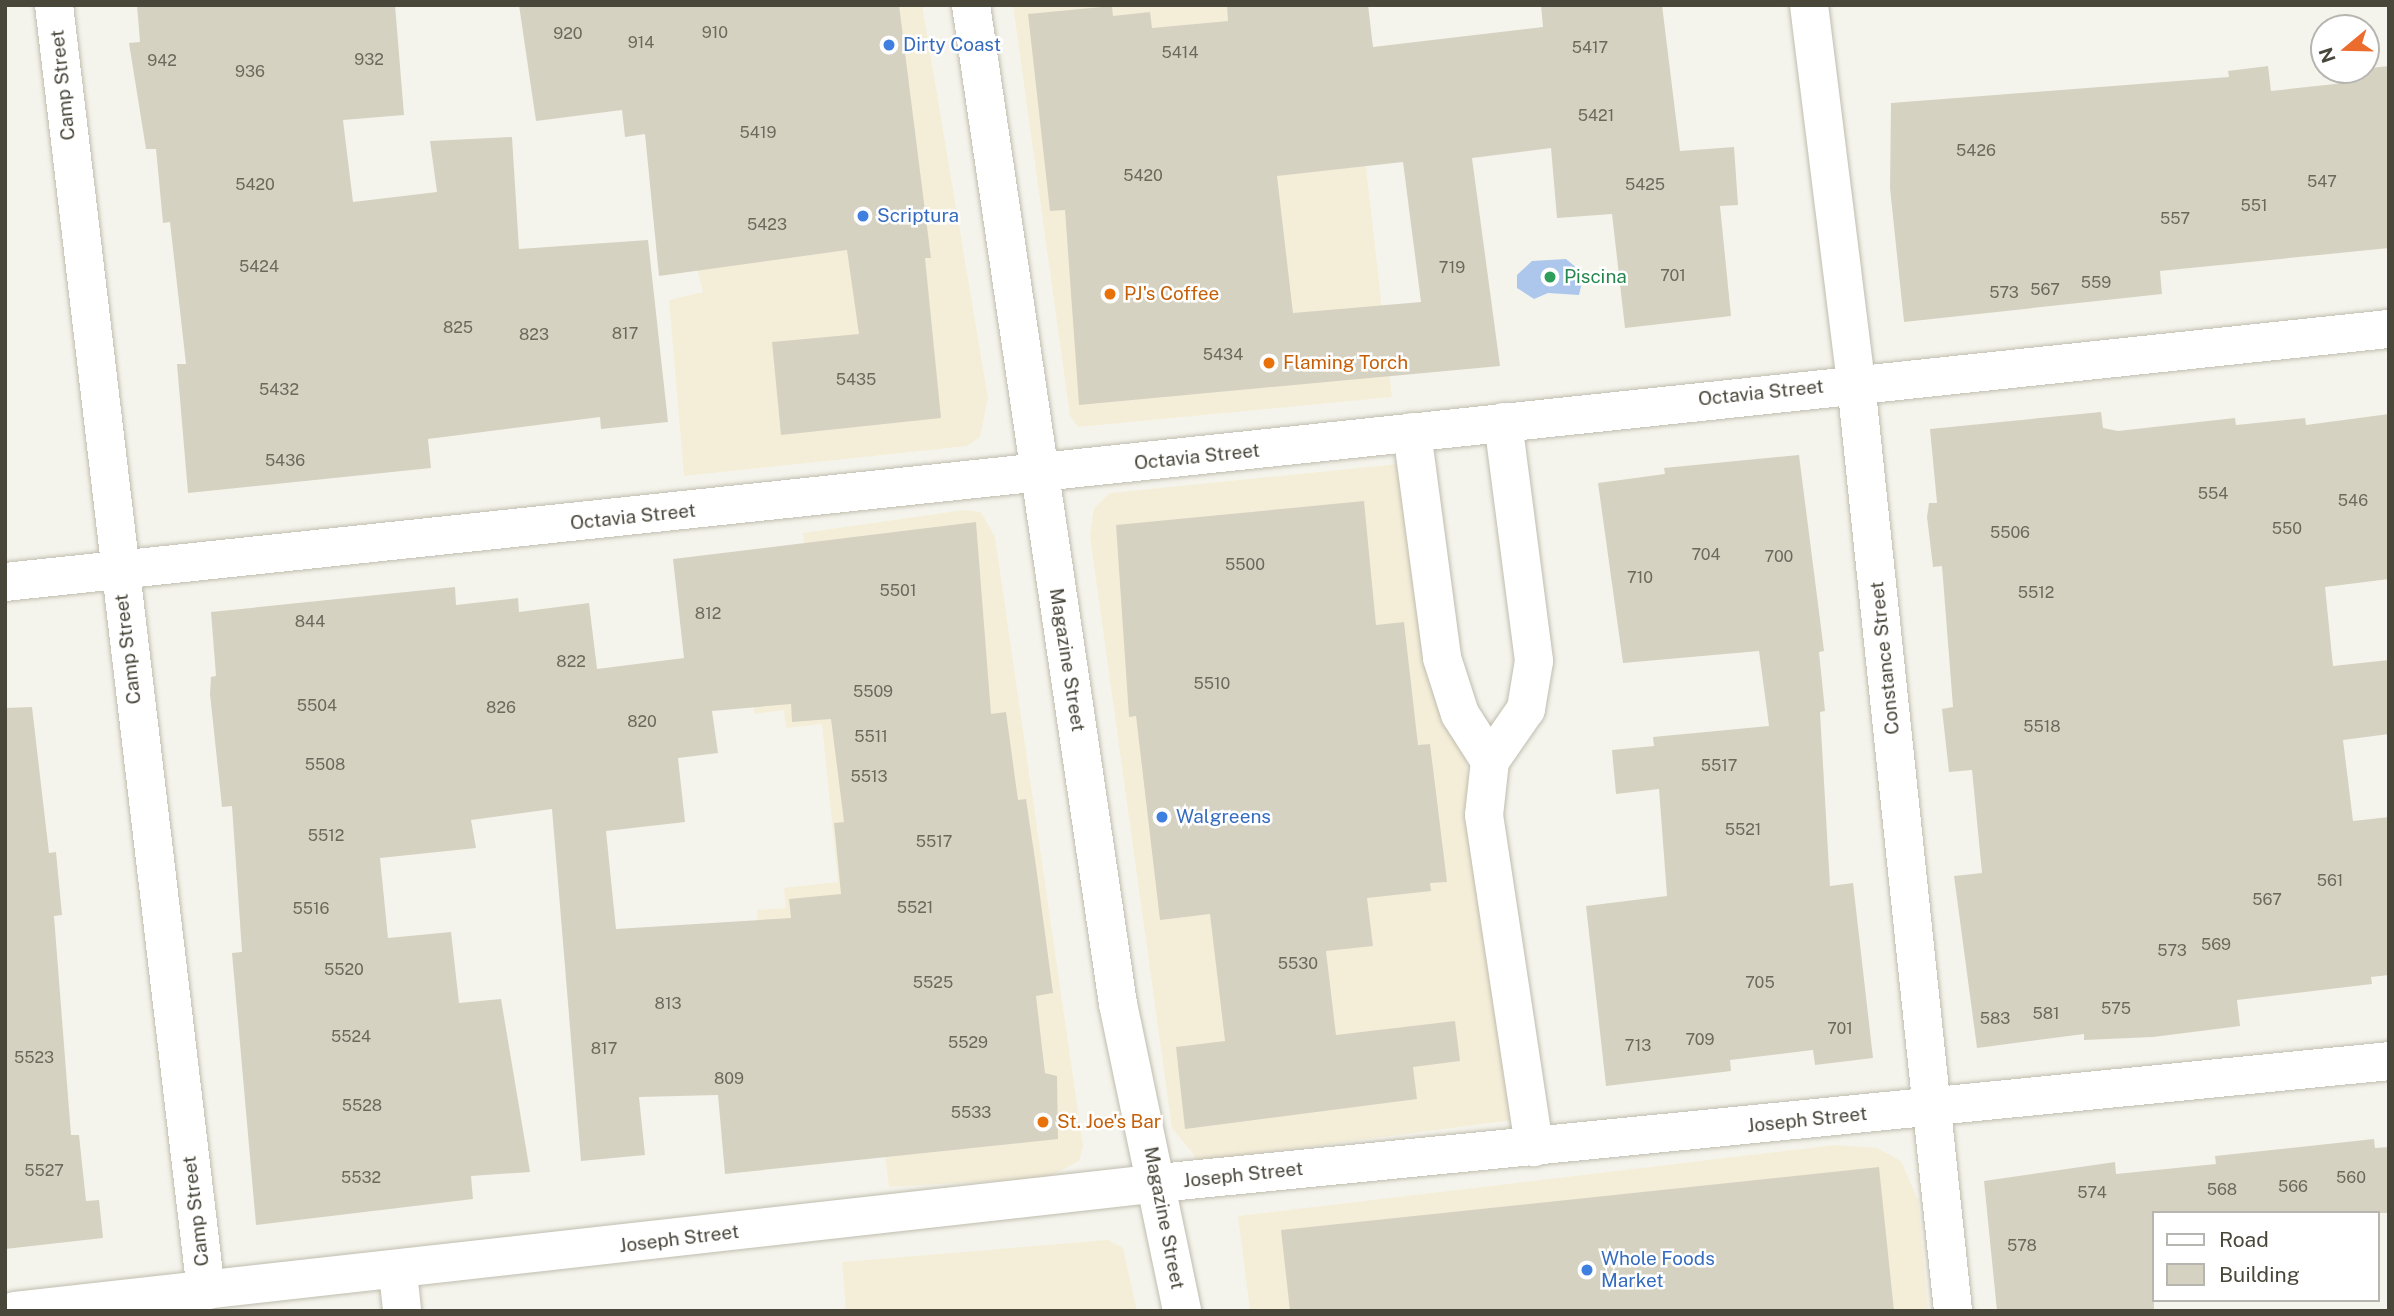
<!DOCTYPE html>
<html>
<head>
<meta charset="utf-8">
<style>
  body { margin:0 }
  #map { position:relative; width:2394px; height:1316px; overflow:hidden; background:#f5f4ec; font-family:"Public Sans",sans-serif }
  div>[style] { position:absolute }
  .commercial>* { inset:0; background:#f4eed9 }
  .water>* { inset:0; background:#adc7ec }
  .building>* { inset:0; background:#d6d2c2 }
  .roads { filter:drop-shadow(0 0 2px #c0bdaf) drop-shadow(0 0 2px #c0bdaf) }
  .minor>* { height:38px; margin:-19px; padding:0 19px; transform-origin:19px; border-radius:19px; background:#fff }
  .dots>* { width:19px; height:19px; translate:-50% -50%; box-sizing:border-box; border:4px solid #fff; border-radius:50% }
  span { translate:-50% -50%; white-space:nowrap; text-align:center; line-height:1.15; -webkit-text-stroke:5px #fff; paint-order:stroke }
  .number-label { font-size:16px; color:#6c695c }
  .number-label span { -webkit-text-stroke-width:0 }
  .shop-label { font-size:19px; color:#366cbe }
  .left { translate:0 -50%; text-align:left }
  .street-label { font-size:19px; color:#49463a }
  .leisure-label { font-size:19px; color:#27864d }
  .food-label { font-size:19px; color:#c56008 }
  .frame { position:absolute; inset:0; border:7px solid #49463a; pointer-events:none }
  .legend { position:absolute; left:2152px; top:1211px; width:228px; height:91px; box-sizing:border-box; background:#fff; border:2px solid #b6b5b0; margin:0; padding:9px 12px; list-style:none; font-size:21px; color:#49463a }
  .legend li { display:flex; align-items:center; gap:14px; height:35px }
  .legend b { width:35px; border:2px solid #b6b5b0 }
  .north { position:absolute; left:2310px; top:14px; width:70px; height:70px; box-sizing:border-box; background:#fff; border:2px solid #b6b5b0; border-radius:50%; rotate:251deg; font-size:19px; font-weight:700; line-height:28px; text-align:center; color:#49463a }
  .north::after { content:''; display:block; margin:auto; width:24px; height:32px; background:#eb6c2c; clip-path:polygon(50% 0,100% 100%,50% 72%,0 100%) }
</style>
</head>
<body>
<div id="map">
  <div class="commercial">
    <div style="clip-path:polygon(749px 5px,922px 5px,988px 398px,980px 437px,967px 446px,684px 476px,669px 300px,703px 292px,693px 252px)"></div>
    <div style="clip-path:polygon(1013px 5px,1325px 5px,1361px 123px,1392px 397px,1078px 427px,1070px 416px)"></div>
    <div style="clip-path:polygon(1408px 463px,1464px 747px,1513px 1120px,1199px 1161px,1172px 1128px,1090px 536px,1094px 508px,1110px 493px)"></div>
    <div style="clip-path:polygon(964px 510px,981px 512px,995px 537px,1083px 1146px,1079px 1161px,1046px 1178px,889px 1187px,877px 1088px,761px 962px,757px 910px,786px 908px,784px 888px,838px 882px,822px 724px,786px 728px,784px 710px,754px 714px,751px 672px,818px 665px,803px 533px)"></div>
    <div style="clip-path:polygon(1834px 1145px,1877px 1148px,1901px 1161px,1918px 1200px,1928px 1311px,1250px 1311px,1238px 1216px)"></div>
    <div style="clip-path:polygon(1108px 1240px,1123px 1248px,1137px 1311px,846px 1311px,842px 1262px)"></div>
  </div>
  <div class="water">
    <div style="clip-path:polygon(1566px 259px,1584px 274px,1579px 295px,1548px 293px,1534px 299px,1517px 288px,1517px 275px,1532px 261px)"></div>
  </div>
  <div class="building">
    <div style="clip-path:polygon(137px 5px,395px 5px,404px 115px,343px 120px,353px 202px,437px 192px,430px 141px,512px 137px,519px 249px,648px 240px,668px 422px,601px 429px,600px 417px,428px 439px,431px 468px,188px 493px,177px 364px,186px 364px,170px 222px,163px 223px,156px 149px,146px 149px,129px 43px,140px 42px)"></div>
    <div style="clip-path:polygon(519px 5px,899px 5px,931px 258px,925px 258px,941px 418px,781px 435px,772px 342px,859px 334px,847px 250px,659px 276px,645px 134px,625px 137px,622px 110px,536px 121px)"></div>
    <div style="clip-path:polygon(evenodd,1227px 5px,1368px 5px,1373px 47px,1543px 27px,1541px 5px,1662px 5px,1680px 151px,1734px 147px,1738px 205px,1720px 206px,1731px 316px,1625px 328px,1612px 214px,1557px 218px,1551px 148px,1472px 158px,1500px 366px,1079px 405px,1065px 210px,1050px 211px,1028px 14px,1112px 6px,1113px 16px,1150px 12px,1152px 28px,1228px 21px,1227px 5px,1403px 162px,1421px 302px,1293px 313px,1277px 176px,1403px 162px)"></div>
    <div style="clip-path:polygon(2268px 66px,2271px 91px,2344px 83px,2343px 71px,2389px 66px,2389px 248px,2160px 271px,2162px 294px,1904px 322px,1890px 188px,1891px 103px,2229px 77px,2228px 71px)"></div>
    <div style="clip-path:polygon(2101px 412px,2103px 428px,2118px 431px,2235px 418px,2236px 425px,2305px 418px,2306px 425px,2389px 414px,2389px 579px,2325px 587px,2333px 666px,2389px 660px,2389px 734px,2343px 740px,2353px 821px,2389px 817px,2389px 975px,2371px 977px,2372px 984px,2237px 1000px,2240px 1026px,2153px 1037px,2084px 1040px,2084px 1034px,1977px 1048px,1954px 876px,1982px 873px,1972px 770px,1949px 772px,1942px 709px,1953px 707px,1942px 566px,1933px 567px,1927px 517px,1929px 503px,1937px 503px,1930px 429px)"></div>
    <div style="clip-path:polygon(1799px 455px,1824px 651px,1819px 652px,1825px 711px,1820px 712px,1830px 886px,1853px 883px,1873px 1058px,1815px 1065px,1813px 1050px,1730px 1060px,1731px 1071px,1606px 1086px,1586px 906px,1667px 896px,1659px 789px,1616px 794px,1612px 750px,1654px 746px,1653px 737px,1769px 726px,1759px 651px,1623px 663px,1598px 483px,1665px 474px,1664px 468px)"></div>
    <div style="clip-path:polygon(1364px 501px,1376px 625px,1404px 622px,1418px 745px,1430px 744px,1447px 882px,1430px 883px,1431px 891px,1367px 898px,1373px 946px,1326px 951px,1336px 1035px,1455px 1021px,1460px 1061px,1413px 1067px,1417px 1099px,1185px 1129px,1176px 1047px,1225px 1041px,1210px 914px,1160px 920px,1136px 716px,1129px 717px,1116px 525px)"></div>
    <div style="clip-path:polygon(evenodd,976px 522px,991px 714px,1006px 712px,1018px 800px,1026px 799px,1036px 866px,1053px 993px,1036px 996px,1045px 1073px,1057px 1076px,1058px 1139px,725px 1174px,718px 1095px,639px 1097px,645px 1155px,581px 1161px,552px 809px,471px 820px,476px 848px,380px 858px,388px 938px,451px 932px,459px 1003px,501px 999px,530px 1172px,471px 1176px,473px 1199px,256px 1225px,232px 953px,242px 952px,232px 806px,222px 807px,210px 694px,211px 677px,216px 676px,211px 612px,455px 587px,456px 605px,518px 598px,519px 612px,589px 603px,597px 669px,684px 658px,673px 559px,976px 522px,791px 704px,792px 722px,831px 719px,844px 822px,834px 823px,841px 894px,789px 899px,791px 918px,616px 929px,606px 831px,685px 822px,678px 758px,718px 753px,712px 711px,791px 704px)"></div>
    <div style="clip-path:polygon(32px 707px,49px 853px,56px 852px,62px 915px,54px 916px,71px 1135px,79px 1135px,86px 1201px,99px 1200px,103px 1238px,5px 1249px,5px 708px)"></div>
    <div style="clip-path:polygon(2374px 1139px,2375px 1148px,2389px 1147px,2389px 1213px,2154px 1213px,2154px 1311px,1997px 1311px,1984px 1181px,2115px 1162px,2116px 1174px,2216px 1164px,2215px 1156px)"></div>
    <div style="clip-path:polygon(1879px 1167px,1894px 1311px,1290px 1311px,1281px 1230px)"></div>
  </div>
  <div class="roads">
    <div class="minor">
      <div style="left:54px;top:5px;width:1295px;rotate:83.26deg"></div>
      <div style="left:971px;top:5px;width:1010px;rotate:81.63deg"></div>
      <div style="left:1118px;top:1004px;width:314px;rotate:78.2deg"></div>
      <div style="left:1809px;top:5px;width:381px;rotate:82.9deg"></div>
      <div style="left:1856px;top:383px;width:933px;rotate:84.03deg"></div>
      <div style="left:1503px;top:422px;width:241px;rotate:82.6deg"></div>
      <div style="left:1534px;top:661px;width:49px;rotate:99.5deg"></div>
      <div style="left:1526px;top:709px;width:63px;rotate:124.7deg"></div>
      <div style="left:1490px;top:761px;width:54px;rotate:96.3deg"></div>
      <div style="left:1484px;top:815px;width:336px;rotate:81.4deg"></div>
      <div style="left:1412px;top:432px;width:228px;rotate:82.4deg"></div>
      <div style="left:1442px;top:658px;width:59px;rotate:72.2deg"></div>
      <div style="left:1460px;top:714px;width:56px;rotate:57.4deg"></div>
      <div style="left:5px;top:582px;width:2397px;rotate:-6.06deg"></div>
      <div style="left:398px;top:1272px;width:39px;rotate:84deg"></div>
      <div style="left:15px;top:1311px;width:1151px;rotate:-6.38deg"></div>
      <div style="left:1159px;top:1183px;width:1236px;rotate:-5.66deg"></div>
    </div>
  </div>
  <div class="dots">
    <div style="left:889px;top:45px;background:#3f7fe0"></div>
    <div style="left:863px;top:216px;background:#3f7fe0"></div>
    <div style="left:1550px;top:277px;background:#2e9e5b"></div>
    <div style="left:1110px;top:294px;background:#e8710a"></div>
    <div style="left:1269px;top:363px;background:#e8710a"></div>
    <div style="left:1162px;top:817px;background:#3f7fe0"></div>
    <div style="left:1043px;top:1122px;background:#e8710a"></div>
    <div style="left:1587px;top:1270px;background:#3f7fe0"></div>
  </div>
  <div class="number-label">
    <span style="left:715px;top:33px">910</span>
    <span style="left:568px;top:34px">920</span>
    <span style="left:641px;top:43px">914</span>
    <span style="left:1590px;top:48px">5417</span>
    <span style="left:1180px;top:53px">5414</span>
    <span style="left:369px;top:60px">932</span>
    <span style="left:162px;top:61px">942</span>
    <span style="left:250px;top:72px">936</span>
    <span style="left:1596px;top:116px">5421</span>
    <span style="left:758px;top:133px">5419</span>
    <span style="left:1976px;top:151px">5426</span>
    <span style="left:1143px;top:176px">5420</span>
    <span style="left:2322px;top:182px">547</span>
    <span style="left:255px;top:185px">5420</span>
    <span style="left:1645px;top:185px">5425</span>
    <span style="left:2254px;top:206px">551</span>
    <span style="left:2175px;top:219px">557</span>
    <span style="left:767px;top:225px">5423</span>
    <span style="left:259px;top:267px">5424</span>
    <span style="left:1452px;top:268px">719</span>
    <span style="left:1673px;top:276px">701</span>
    <span style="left:2096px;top:283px">559</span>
    <span style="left:2045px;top:290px">567</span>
    <span style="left:2004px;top:293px">573</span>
    <span style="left:458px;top:328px">825</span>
    <span style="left:625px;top:334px">817</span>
    <span style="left:534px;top:335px">823</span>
    <span style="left:1223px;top:355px">5434</span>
    <span style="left:856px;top:380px">5435</span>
    <span style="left:279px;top:390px">5432</span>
    <span style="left:285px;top:461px">5436</span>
    <span style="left:2213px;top:494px">554</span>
    <span style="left:2353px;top:501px">546</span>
    <span style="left:2287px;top:529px">550</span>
    <span style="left:2010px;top:533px">5506</span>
    <span style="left:1706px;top:555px">704</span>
    <span style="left:1779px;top:557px">700</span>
    <span style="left:1245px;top:565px">5500</span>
    <span style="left:1640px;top:578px">710</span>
    <span style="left:898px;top:591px">5501</span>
    <span style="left:2036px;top:593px">5512</span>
    <span style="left:708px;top:614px">812</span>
    <span style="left:310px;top:622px">844</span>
    <span style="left:571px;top:662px">822</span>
    <span style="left:1212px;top:684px">5510</span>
    <span style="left:873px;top:692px">5509</span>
    <span style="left:317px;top:706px">5504</span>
    <span style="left:501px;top:708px">826</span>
    <span style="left:642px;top:722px">820</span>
    <span style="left:2042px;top:727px">5518</span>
    <span style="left:871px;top:737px">5511</span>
    <span style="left:325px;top:765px">5508</span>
    <span style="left:1719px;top:766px">5517</span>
    <span style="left:869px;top:777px">5513</span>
    <span style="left:1743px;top:830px">5521</span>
    <span style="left:326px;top:836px">5512</span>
    <span style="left:934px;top:842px">5517</span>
    <span style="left:2330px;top:881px">561</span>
    <span style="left:2267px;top:900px">567</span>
    <span style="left:915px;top:908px">5521</span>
    <span style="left:311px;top:909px">5516</span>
    <span style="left:2216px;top:945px">569</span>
    <span style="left:2172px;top:951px">573</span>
    <span style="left:1298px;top:964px">5530</span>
    <span style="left:344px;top:970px">5520</span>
    <span style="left:933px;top:983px">5525</span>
    <span style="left:1760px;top:983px">705</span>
    <span style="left:668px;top:1004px">813</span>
    <span style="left:2116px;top:1009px">575</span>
    <span style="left:2046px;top:1014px">581</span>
    <span style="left:1995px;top:1019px">583</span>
    <span style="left:1840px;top:1029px">701</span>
    <span style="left:351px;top:1037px">5524</span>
    <span style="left:1700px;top:1040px">709</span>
    <span style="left:968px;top:1043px">5529</span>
    <span style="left:1638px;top:1046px">713</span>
    <span style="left:604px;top:1049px">817</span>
    <span style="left:34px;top:1058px">5523</span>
    <span style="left:729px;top:1079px">809</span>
    <span style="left:362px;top:1106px">5528</span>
    <span style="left:971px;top:1113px">5533</span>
    <span style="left:44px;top:1171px">5527</span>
    <span style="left:361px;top:1178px">5532</span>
    <span style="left:2351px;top:1178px">560</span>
    <span style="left:2293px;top:1187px">566</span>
    <span style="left:2222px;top:1190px">568</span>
    <span style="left:2092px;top:1193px">574</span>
    <span style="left:2022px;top:1246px">578</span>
  </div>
  <div class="shop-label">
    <span class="left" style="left:903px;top:45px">Dirty Coast</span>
    <span class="left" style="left:877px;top:216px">Scriptura</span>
    <span class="left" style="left:1176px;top:817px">Walgreens</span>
    <span class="left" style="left:1601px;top:1270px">Whole Foods<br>Market</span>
  </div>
  <div class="street-label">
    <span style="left:63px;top:85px;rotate:-96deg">Camp Street</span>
    <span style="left:1761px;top:393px;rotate:-6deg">Octavia Street</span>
    <span style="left:1197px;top:457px;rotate:-6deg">Octavia Street</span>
    <span style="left:633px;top:517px;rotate:-6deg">Octavia Street</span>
    <span style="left:128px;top:649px;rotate:-97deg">Camp Street</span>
    <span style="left:1885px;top:658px;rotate:-96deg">Constance Street</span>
    <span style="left:1067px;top:660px;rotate:81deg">Magazine Street</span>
    <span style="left:1807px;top:1120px;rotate:-6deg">Joseph Street</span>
    <span style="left:1243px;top:1175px;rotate:-6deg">Joseph Street</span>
    <span style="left:196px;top:1211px;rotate:-97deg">Camp Street</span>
    <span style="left:1164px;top:1218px;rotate:79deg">Magazine Street</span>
    <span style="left:679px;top:1239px;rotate:-7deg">Joseph Street</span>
  </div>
  <div class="leisure-label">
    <span class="left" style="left:1564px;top:277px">Piscina</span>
  </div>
  <div class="food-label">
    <span class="left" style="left:1124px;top:294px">PJ's Coffee</span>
    <span class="left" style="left:1283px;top:363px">Flaming Torch</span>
    <span class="left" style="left:1057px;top:1122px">St. Joe's Bar</span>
  </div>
  <div class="frame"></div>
  <ul class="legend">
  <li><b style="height:9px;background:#fff"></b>Road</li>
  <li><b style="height:19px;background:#d6d2c2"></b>Building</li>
  </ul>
  <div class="north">N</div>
</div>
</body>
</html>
